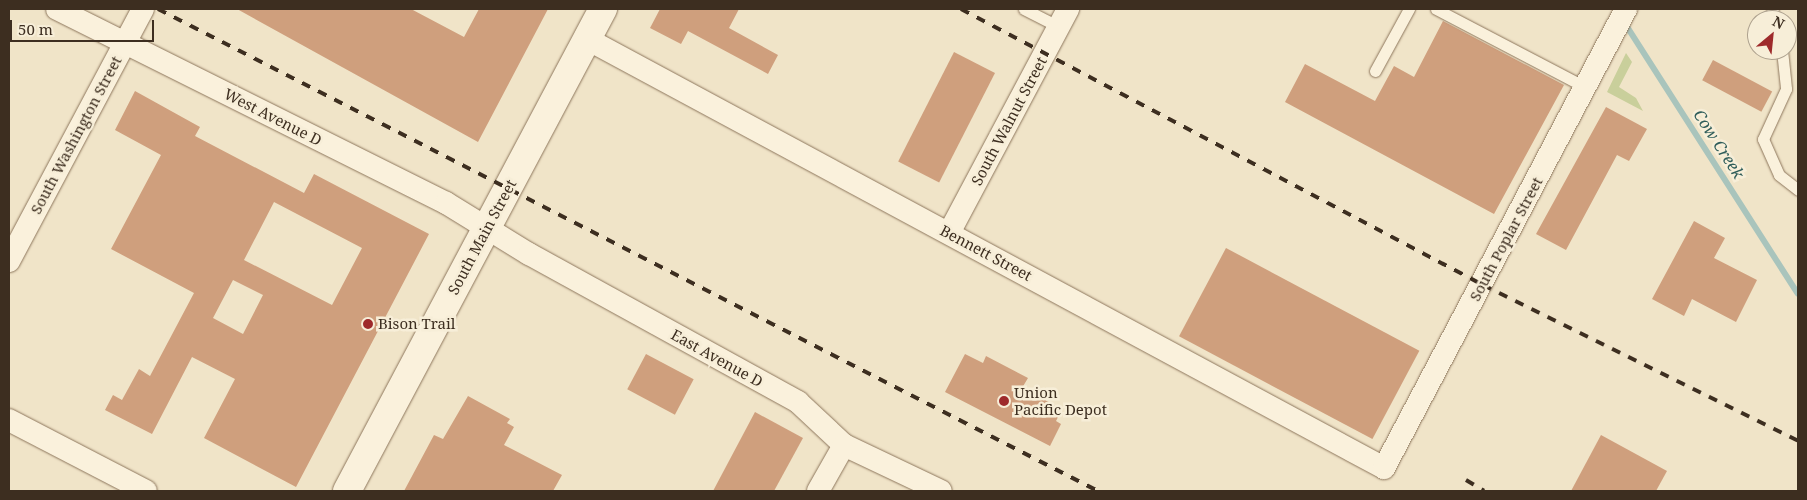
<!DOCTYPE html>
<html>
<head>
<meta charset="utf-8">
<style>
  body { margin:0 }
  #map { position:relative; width:1807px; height:500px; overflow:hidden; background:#f0e4c8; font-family:"Noto Serif",serif }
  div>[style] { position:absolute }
  .green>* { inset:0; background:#c9cf9b }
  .stream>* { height:5.5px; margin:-2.75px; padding:0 2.75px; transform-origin:2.75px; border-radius:2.75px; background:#a9c4bc }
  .building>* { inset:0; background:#cf9f7d; transform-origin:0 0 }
  .roads { filter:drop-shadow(0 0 1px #8d765c) drop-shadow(0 0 1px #8d765c) }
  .lane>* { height:11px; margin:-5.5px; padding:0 5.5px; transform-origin:5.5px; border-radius:5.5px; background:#faf1dc }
  .street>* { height:22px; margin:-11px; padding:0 11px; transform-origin:11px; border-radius:11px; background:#faf1dc }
  .secondary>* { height:28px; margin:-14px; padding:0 14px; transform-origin:14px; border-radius:14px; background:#faf1dc }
  .rail>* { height:4px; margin-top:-2px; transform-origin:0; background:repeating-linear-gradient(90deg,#3d2e20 0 9px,transparent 0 18px) }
  .dots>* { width:14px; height:14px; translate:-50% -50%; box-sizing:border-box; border:2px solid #f7eed8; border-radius:50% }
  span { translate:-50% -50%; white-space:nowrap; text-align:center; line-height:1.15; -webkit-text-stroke:5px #f7eed8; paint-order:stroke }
  .street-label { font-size:15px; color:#3d2e20 }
  .poi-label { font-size:15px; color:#3d2e20 }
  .left { translate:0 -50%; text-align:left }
  .water-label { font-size:16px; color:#2f5d5a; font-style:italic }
  .frame { position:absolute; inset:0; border:10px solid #3d2e20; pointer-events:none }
  .north { position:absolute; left:1747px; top:10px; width:50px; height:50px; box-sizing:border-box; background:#f7eed8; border:1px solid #ada18e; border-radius:50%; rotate:28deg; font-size:14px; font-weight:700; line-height:20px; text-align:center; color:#3d2e20 }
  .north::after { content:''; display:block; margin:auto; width:18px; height:22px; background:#9e2a2b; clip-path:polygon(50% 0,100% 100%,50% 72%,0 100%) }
  .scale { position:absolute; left:10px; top:20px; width:144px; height:22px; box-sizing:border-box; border:2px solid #3d2e20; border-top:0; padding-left:6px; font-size:15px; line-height:18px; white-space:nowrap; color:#3d2e20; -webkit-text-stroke:4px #f7eed8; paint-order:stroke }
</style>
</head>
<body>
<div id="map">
  <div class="green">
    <div style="clip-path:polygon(1626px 53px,1632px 62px,1619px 87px,1636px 98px,1643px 111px,1607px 92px)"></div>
  </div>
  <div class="stream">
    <div style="left:1625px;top:23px;width:321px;rotate:57.4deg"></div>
  </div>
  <div class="building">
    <div style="clip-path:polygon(237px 9px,411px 9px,464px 37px,479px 9px,548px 9px,478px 142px)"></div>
    <div style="clip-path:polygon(660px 9px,739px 9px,729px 28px,778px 55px,768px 74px,688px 31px,681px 44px,650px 28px)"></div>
    <div style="clip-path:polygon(1443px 21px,1564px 85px,1494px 214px,1285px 102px,1305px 64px,1375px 101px,1394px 66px,1414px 77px)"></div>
    <div style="left:954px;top:52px;width:46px;height:123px;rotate:27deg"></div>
    <div style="left:1713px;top:60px;width:67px;height:23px;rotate:28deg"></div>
    <div style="clip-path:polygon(evenodd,135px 91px,200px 127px,195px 136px,304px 193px,314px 174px,429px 234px,296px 487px,204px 438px,235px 379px,192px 357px,152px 434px,105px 410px,113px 395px,122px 400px,139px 369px,150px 376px,194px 293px,111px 249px,161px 155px,115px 130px,135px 91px,274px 202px,362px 248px,332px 305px,244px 260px,274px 202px,135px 91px,233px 280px,263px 295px,243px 334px,213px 318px,233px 280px)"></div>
    <div style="clip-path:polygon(1606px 107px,1647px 129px,1629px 161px,1617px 155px,1566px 250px,1536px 234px)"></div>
    <div style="clip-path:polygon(1694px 221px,1725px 238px,1714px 258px,1757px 280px,1736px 322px,1692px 299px,1684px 316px,1652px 299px)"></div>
    <div style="left:1226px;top:248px;width:219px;height:100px;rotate:28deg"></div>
    <div style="left:646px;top:354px;width:54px;height:40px;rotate:28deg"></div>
    <div style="clip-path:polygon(965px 354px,983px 363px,986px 356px,1028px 378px,1022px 388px,1062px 409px,1056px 421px,1061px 424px,1050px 446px,945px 392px)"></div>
    <div style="clip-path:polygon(468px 396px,510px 419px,507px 423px,514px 427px,504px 445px,562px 475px,553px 491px,404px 491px,434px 435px,443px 439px)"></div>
    <div style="clip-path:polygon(755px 412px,803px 438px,774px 491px,713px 491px)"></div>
    <div style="clip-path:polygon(1601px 435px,1667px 471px,1656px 491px,1571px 491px)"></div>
  </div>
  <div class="roads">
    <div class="lane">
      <div style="left:1024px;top:9px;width:38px;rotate:27deg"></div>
      <div style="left:1436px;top:9px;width:168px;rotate:27.6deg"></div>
      <div style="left:1770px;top:20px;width:11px;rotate:-75deg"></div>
      <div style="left:1782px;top:50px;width:39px;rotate:84deg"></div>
      <div style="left:1786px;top:89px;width:55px;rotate:114.7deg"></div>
      <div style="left:1763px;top:139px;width:39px;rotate:66deg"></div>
      <div style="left:1779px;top:175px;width:24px;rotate:38deg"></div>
      <div style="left:1375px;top:71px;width:71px;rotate:-61.3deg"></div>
    </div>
    <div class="street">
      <div style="left:57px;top:9px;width:435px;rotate:26.5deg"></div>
      <div style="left:446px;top:203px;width:97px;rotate:31.6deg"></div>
      <div style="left:529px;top:254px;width:307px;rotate:28.8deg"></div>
      <div style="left:798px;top:402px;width:63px;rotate:43.1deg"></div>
      <div style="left:844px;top:445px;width:107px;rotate:25.4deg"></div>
      <div style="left:587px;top:39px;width:905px;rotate:28.29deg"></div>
      <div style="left:1384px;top:468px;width:519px;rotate:-62.2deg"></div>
      <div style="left:949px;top:233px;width:254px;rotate:-62deg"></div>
      <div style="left:9px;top:261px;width:285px;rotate:-62deg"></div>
      <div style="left:9px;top:420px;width:154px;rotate:27.4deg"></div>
      <div style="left:818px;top:491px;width:53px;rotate:-60.5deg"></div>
    </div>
    <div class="secondary">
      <div style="left:347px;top:491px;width:546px;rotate:-62.03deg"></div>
    </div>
  </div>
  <div class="rail">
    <div style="left:158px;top:9px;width:1056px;rotate:27.15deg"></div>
    <div style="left:961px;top:9px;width:590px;rotate:27.87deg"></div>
    <div style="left:1483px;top:285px;width:352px;rotate:26.3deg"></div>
    <div style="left:1466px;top:480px;width:21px;rotate:31deg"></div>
  </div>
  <div class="dots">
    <div style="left:368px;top:324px;background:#9e2a2b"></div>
    <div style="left:1004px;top:401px;background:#9e2a2b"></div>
  </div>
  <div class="street-label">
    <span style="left:273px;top:117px;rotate:27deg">West Avenue D</span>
    <span style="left:1009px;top:121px;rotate:-62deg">South Walnut Street</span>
    <span style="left:76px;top:135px;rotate:-62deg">South Washington Street</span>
    <span style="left:482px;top:237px;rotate:-62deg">South Main Street</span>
    <span style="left:1506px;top:239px;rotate:-62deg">South Poplar Street</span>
    <span style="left:986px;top:253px;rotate:28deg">Bennett Street</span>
    <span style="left:717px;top:358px;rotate:29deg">East Avenue D</span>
  </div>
  <div class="poi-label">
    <span class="left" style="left:378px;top:324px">Bison Trail</span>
    <span class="left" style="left:1014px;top:401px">Union<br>Pacific Depot</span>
  </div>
  <div class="water-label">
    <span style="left:1719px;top:144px;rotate:57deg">Cow Creek</span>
  </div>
  <div class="frame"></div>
  <div class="north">N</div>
  <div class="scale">50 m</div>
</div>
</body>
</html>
